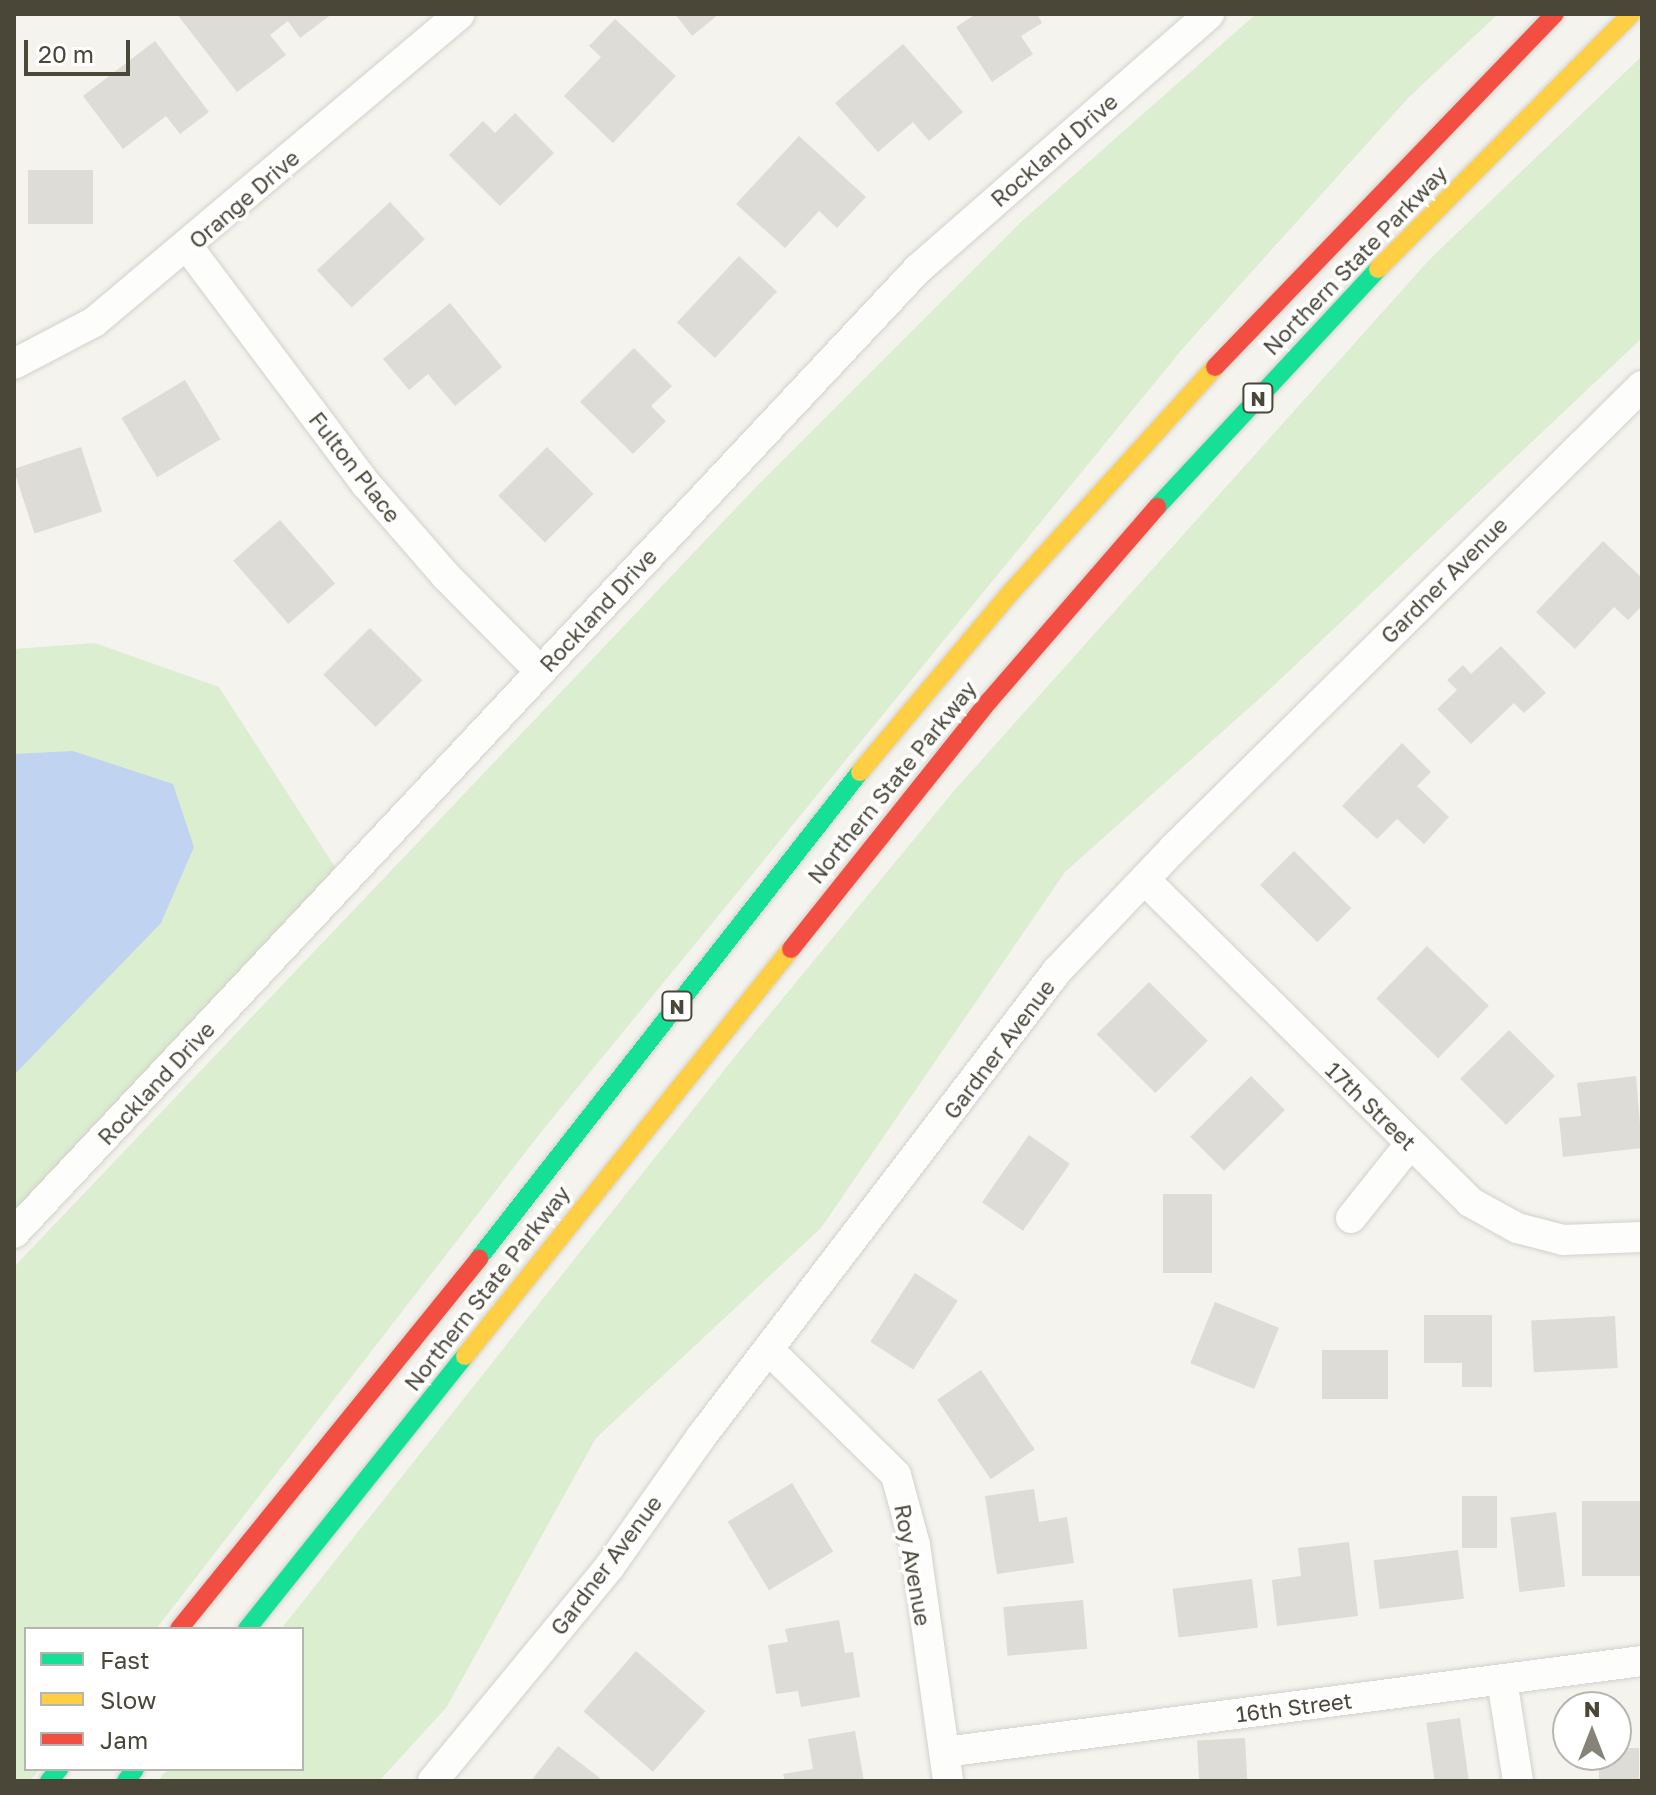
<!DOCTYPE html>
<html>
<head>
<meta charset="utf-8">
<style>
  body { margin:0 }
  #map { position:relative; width:1656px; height:1795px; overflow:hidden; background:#f4f3ee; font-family:"Golos Text",sans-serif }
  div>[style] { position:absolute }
  .green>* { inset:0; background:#dbeecf }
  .water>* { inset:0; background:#c0d3f0 }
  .building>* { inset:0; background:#dddcd6; transform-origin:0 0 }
  .roads { filter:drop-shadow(0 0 2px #d2d1cb) drop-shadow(0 0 2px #d2d1cb) }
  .street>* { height:30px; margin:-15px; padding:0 15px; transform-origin:15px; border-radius:15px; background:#fdfdfc }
  .fast>* { height:18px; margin:-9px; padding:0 9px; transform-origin:9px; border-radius:9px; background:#16e098 }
  .slow>* { height:18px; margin:-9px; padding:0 9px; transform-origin:9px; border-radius:9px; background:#ffcf43 }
  .jam>* { height:18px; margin:-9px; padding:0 9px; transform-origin:9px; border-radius:9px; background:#f24e42 }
  span { translate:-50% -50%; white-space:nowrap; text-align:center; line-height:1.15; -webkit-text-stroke:7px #fff; paint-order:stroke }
  .shield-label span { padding:2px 6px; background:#fff; border:2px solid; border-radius:6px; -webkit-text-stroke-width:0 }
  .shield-label { font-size:20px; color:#4a4739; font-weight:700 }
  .street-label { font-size:22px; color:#4a4739 }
  .frame { position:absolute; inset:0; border:16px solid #4a4739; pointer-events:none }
  .legend { position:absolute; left:24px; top:1627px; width:280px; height:144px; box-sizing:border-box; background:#fff; border:2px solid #b7b5b0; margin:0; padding:10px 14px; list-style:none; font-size:24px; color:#4a4739 }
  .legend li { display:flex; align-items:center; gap:16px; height:40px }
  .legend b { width:40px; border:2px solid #b7b5b0 }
  .north { position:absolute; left:1552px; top:1691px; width:80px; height:80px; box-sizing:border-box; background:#fff; border:2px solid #b7b5b0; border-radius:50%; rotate:0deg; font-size:22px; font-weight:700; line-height:32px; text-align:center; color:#4a4739 }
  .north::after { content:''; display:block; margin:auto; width:28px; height:36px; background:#868378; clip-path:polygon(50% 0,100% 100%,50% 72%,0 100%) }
  .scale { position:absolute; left:24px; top:40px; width:106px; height:36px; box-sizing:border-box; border:4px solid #4a4739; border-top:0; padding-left:10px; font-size:24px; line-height:28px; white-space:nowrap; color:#4a4739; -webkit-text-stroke:6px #fff; paint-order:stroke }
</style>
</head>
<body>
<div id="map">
  <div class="green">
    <div style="clip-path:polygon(1256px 14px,1498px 14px,1408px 98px,1184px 347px,542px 1131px,156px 1629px,26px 1629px,26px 1769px,40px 1769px,30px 1781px,14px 1781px,14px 1267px,757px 486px,1022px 221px)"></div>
    <div style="clip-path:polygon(1642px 56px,1642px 338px,1269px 690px,1065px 872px,821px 1228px,596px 1438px,446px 1708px,379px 1781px,158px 1781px,168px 1769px,302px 1769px,302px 1629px,281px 1629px,741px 1049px,953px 792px,1430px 259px)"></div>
    <div style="clip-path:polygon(95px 643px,219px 687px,344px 881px,14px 1233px,14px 649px)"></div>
  </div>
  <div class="water">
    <div style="clip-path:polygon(73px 751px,173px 784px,194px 847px,161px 923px,14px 1075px,14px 754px)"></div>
  </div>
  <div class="building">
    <div style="clip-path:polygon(177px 14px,332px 14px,300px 38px,288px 21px,270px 35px,286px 55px,237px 92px)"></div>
    <div style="clip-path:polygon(675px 14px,719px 14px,692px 36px)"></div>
    <div style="clip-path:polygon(976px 14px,1037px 14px,1042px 23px,1021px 36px,1033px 54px,992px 82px,956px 27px)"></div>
    <div style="clip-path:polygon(615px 19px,676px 76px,613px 143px,564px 96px,601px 57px,589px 46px)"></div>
    <div style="clip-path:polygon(155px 41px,209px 112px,180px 134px,166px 116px,123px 149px,83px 96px)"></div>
    <div style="clip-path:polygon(903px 44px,963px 112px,929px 141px,913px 122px,878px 152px,835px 103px)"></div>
    <div style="clip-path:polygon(515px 113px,554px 153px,500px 206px,449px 155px,483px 121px,495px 133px)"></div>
    <div style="clip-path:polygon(799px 136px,866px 197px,837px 228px,819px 211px,785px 248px,736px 204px)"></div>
    <div style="left:28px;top:170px;width:65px;height:54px"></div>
    <div style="left:390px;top:202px;width:51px;height:100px;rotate:47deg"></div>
    <div style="left:739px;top:256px;width:52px;height:91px;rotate:43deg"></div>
    <div style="clip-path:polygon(450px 303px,502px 367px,455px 406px,428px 374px,409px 390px,383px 359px)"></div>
    <div style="clip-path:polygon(634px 348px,672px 386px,651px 406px,666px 421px,633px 454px,580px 402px)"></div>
    <div style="left:185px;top:380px;width:69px;height:74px;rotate:59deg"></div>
    <div style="left:81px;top:447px;width:68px;height:71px;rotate:72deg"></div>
    <div style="left:547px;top:447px;width:66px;height:69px;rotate:45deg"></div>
    <div style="left:280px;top:520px;width:84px;height:62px;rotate:49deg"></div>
    <div style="clip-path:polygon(1603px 541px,1642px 578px,1642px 606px,1628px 620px,1614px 607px,1575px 649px,1536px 612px)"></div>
    <div style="left:370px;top:628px;width:74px;height:66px;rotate:45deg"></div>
    <div style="clip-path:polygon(1501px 646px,1546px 693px,1524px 713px,1514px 703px,1471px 744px,1437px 709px,1457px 690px,1447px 680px,1463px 665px,1471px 674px)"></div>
    <div style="clip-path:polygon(1402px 743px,1431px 772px,1417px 786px,1449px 817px,1424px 844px,1397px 819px,1377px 839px,1342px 806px)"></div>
    <div style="left:1294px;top:851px;width:81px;height:48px;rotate:45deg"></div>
    <div style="left:1427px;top:946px;width:86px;height:73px;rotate:44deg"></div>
    <div style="left:1149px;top:982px;width:83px;height:74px;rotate:45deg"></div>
    <div style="left:1509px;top:1030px;width:65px;height:69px;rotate:45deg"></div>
    <div style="left:1251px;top:1076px;width:48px;height:86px;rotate:45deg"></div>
    <div style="clip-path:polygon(1636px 1076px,1642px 1148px,1563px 1157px,1559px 1118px,1581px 1116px,1577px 1083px)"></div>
    <div style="left:1029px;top:1135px;width:50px;height:82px;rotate:35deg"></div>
    <div style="left:1163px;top:1194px;width:49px;height:79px"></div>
    <div style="left:915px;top:1273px;width:51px;height:82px;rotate:33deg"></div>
    <div style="left:1215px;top:1302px;width:69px;height:66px;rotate:22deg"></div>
    <div style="clip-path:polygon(1424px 1315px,1492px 1315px,1492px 1387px,1462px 1387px,1462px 1363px,1424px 1363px)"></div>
    <div style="left:1615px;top:1316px;width:52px;height:84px;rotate:87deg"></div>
    <div style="left:1322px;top:1350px;width:66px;height:49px"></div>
    <div style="left:981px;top:1370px;width:96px;height:53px;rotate:56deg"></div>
    <div style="left:792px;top:1483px;width:80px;height:75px;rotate:59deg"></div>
    <div style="clip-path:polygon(1034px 1489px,1039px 1522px,1067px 1517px,1074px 1563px,997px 1574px,985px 1496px)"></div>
    <div style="left:1462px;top:1496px;width:35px;height:52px"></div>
    <div style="left:1642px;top:1501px;width:75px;height:60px;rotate:90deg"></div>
    <div style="left:1556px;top:1512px;width:75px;height:46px;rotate:83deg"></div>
    <div style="clip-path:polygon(1349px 1542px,1358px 1616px,1277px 1626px,1272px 1580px,1301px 1576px,1298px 1548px)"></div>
    <div style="left:1458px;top:1550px;width:49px;height:85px;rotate:83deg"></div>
    <div style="left:1252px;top:1579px;width:49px;height:80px;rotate:83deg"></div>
    <div style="left:1083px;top:1600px;width:49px;height:80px;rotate:85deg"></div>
    <div style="clip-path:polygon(839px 1620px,845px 1653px,853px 1652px,860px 1697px,801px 1707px,798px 1691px,776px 1694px,768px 1645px,788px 1642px,785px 1629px)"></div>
    <div style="left:636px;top:1651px;width:92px;height:80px;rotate:41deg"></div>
    <div style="left:1460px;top:1718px;width:64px;height:34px;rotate:82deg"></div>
    <div style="clip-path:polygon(855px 1731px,864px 1781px,785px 1781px,783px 1774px,813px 1769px,808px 1739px)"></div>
    <div style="left:1245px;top:1738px;width:43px;height:48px;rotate:87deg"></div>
    <div style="clip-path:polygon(558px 1746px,600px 1778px,598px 1781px,531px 1781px)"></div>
    <div style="clip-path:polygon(1616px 1748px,1639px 1748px,1639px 1781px,1599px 1781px,1599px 1755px,1616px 1755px)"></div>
  </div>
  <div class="roads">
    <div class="street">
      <div style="left:188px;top:247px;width:296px;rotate:53.1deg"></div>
      <div style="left:366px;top:484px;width:121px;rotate:49deg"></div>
      <div style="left:445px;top:575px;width:135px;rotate:45.3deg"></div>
      <div style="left:14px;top:364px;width:90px;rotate:-27.7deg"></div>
      <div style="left:94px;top:322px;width:478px;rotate:-40.1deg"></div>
      <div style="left:1146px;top:881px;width:456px;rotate:44.7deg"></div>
      <div style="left:1470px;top:1202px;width:54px;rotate:29deg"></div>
      <div style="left:1517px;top:1228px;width:48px;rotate:14.6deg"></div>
      <div style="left:1563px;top:1240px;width:79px;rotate:-2.2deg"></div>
      <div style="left:1351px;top:1218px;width:95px;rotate:-51.4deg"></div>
      <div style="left:14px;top:1233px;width:1322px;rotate:-46.84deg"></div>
      <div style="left:918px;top:269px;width:387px;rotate:-41.2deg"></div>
      <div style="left:771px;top:1352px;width:175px;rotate:44.5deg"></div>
      <div style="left:896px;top:1475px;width:73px;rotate:74.8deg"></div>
      <div style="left:915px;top:1545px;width:238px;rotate:82deg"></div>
      <div style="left:1502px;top:1680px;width:102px;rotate:81deg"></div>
      <div style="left:945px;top:1752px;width:703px;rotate:-7.44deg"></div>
      <div style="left:433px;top:1781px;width:278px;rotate:-50.5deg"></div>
      <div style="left:610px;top:1566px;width:158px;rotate:-54.8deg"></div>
      <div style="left:701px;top:1437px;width:586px;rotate:-52.62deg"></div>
      <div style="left:1057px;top:971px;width:168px;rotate:-46.4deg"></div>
      <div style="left:1173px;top:849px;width:659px;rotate:-44.63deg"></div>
    </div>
    <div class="fast">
      <div style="left:1157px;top:507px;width:325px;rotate:-47.1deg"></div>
      <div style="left:479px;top:1258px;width:618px;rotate:-51.91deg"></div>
      <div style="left:247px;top:1629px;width:349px;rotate:-51.4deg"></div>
      <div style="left:49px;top:1781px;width:16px;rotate:-50deg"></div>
      <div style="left:126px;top:1781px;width:15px;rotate:-53deg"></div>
    </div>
    <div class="slow">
      <div style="left:1378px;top:269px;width:359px;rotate:-45.2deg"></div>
      <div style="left:860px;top:772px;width:236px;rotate:-50deg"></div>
      <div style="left:1012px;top:591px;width:302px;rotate:-47.8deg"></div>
      <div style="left:465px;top:1356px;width:521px;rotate:-51.31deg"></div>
    </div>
    <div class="jam">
      <div style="left:1215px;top:367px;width:490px;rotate:-46.1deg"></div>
      <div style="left:791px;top:949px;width:317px;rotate:-51.4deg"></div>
      <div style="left:989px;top:701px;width:257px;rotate:-49.1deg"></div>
      <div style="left:179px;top:1629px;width:477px;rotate:-51deg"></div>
    </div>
  </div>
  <div class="shield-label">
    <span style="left:1258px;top:398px">N</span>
    <span style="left:677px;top:1006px">N</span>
  </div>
  <div class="street-label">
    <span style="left:1054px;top:150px;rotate:-41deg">Rockland Drive</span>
    <span style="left:244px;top:199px;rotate:-41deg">Orange Drive</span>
    <span style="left:1355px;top:260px;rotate:-46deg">Northern State Parkway</span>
    <span style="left:355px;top:467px;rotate:52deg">Fulton Place</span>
    <span style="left:1444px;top:580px;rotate:-45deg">Gardner Avenue</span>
    <span style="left:598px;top:610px;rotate:-47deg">Rockland Drive</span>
    <span style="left:892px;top:782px;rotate:-51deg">Northern State Parkway</span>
    <span style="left:999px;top:1049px;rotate:-53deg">Gardner Avenue</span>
    <span style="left:156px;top:1083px;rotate:-47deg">Rockland Drive</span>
    <span style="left:1371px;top:1106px;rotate:44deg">17th Street</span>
    <span style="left:487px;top:1288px;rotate:-52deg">Northern State Parkway</span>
    <span style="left:606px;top:1565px;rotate:-53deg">Gardner Avenue</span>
    <span style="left:913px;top:1565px;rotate:80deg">Roy Avenue</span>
    <span style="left:1294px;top:1707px;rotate:-7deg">16th Street</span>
  </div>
  <div class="frame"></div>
  <ul class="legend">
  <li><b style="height:10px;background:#16e098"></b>Fast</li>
  <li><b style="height:10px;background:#ffcf43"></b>Slow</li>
  <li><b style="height:10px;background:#f24e42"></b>Jam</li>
  </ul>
  <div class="north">N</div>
  <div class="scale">20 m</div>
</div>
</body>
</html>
